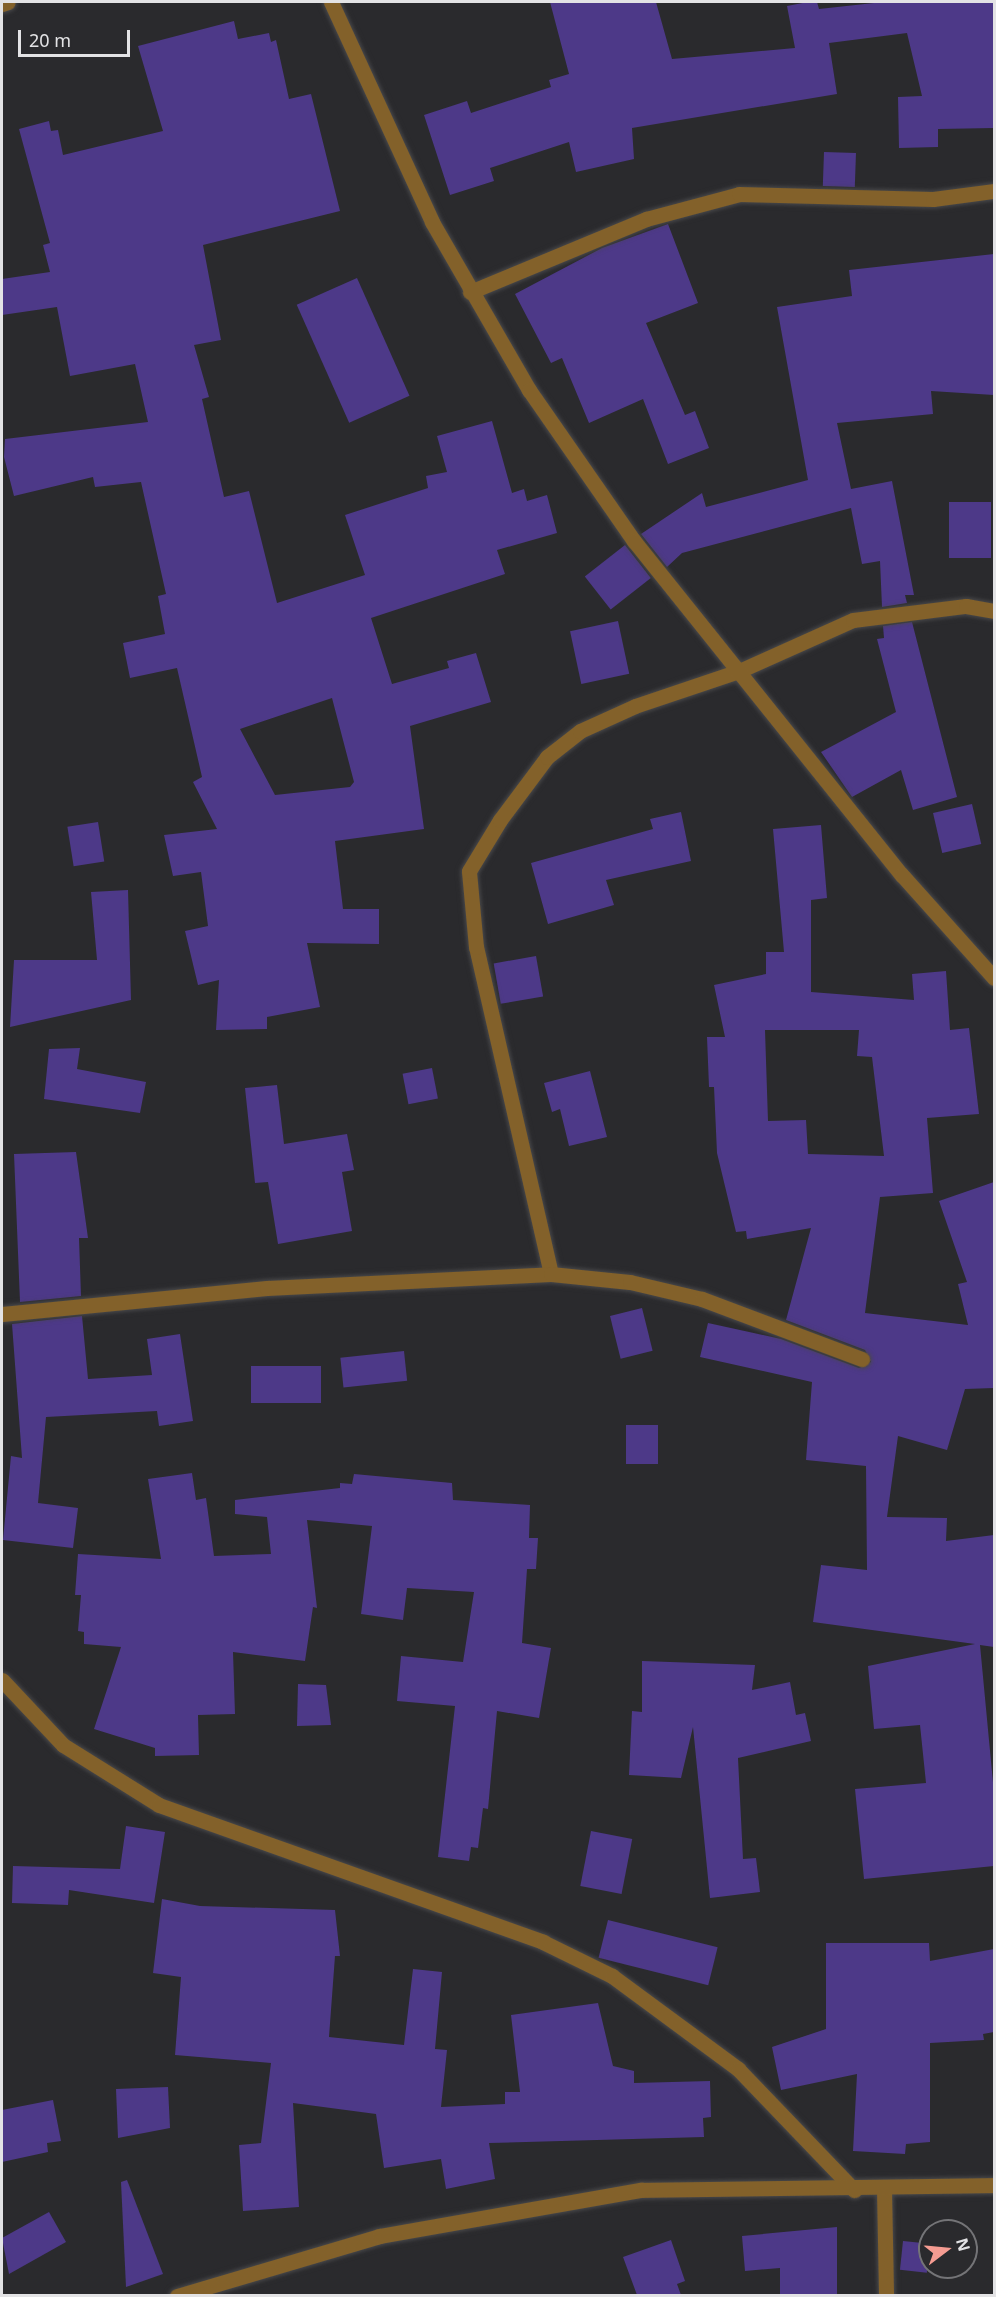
<!DOCTYPE html>
<html>
<head>
<meta charset="utf-8">
<style>
  body { margin:0 }
  #map { position:relative; width:996px; height:2297px; overflow:hidden; background:#2a2a2d; font-family:"Noto Sans",sans-serif }
  div>[style] { position:absolute }
  .building>* { inset:0; background:#4d3988; transform-origin:0 0 }
  .roads { filter:drop-shadow(0 0 2px #48484a) drop-shadow(0 0 2px #48484a) }
  .minor>* { height:15px; margin:-7.5px; padding:0 7.5px; transform-origin:7.5px; border-radius:7.5px; background:#83612a }
  .tertiary>* { height:15px; margin:-7.5px; padding:0 7.5px; transform-origin:7.5px; border-radius:7.5px; background:#83612a }
  span { translate:-50% -50%; white-space:nowrap; text-align:center; line-height:1.15; -webkit-text-stroke:4.5px #2a2a2d; paint-order:stroke }
  .frame { position:absolute; inset:0; border:3px solid #e3e3e5; pointer-events:none }
  .north { position:absolute; left:918px; top:2219px; width:60px; height:60px; box-sizing:border-box; background:#2a2a2d; border:2px solid #747477; border-radius:50%; rotate:74deg; font-size:16px; font-weight:700; line-height:24px; text-align:center; color:#e3e3e5 }
  .north::after { content:''; display:block; margin:auto; width:21px; height:27px; background:#f59c92; clip-path:polygon(50% 0,100% 100%,50% 72%,0 100%) }
  .scale { position:absolute; left:18px; top:30px; width:112px; height:27px; box-sizing:border-box; border:3px solid #e3e3e5; border-top:0; padding-left:8px; font-size:18px; line-height:21px; white-space:nowrap; color:#e3e3e5; -webkit-text-stroke:4px #2a2a2d; paint-order:stroke }
</style>
</head>
<body>
<div id="map">
  <div class="building">
    <div style="clip-path:polygon(550px 2px,656px 2px,672px 59px,795px 48px,787px 6px,808px 2px,817px 2px,819px 9px,883px 2px,994px 2px,994px 128px,938px 129px,938px 147px,899px 148px,898px 97px,922px 96px,907px 33px,829px 43px,837px 94px,632px 128px,634px 159px,576px 172px,569px 142px,490px 168px,494px 181px,450px 195px,424px 115px,467px 101px,471px 113px,551px 87px,549px 80px,569px 74px)"></div>
    <div style="clip-path:polygon(evenodd,234px 21px,238px 39px,269px 33px,271px 42px,276px 40px,289px 99px,311px 94px,340px 211px,203px 245px,221px 340px,194px 345px,209px 397px,202px 399px,224px 497px,249px 491px,277px 603px,365px 575px,345px 515px,428px 488px,426px 476px,447px 472px,437px 436px,492px 421px,512px 493px,524px 489px,527px 501px,547px 495px,557px 533px,497px 550px,505px 574px,371px 618px,392px 684px,449px 668px,447px 661px,476px 653px,491px 702px,410px 726px,424px 829px,335px 841px,343px 909px,379px 909px,379px 944px,307px 943px,320px 1007px,267px 1017px,267px 1029px,216px 1030px,219px 980px,198px 985px,185px 931px,208px 926px,201px 872px,173px 876px,164px 835px,217px 829px,193px 782px,202px 777px,177px 668px,130px 678px,123px 643px,165px 634px,158px 596px,166px 594px,141px 482px,95px 487px,93px 477px,14px 496px,4px 457px,5px 439px,148px 422px,135px 364px,70px 376px,57px 307px,2px 315px,2px 279px,50px 272px,43px 245px,50px 243px,19px 129px,49px 121px,51px 131px,58px 130px,63px 155px,163px 131px,138px 46px,234px 21px,332px 698px,354px 782px,350px 787px,275px 795px,240px 729px,332px 698px)"></div>
    <div style="left:824px;top:152px;width:32px;height:34px;rotate:2deg"></div>
    <div style="clip-path:polygon(668px 224px,698px 303px,646px 323px,685px 415px,695px 411px,709px 448px,668px 464px,643px 399px,589px 423px,562px 358px,551px 363px,515px 294px,602px 248px)"></div>
    <div style="clip-path:polygon(994px 254px,994px 395px,931px 391px,933px 414px,837px 423px,851px 489px,892px 481px,914px 595px,905px 595px,907px 603px,882px 607px,880px 561px,862px 564px,851px 508px,682px 553px,667px 567px,641px 534px,702px 493px,706px 507px,808px 480px,777px 307px,852px 296px,849px 270px)"></div>
    <div style="left:357px;top:278px;width:129px;height:66px;rotate:66deg"></div>
    <div style="left:949px;top:502px;width:42px;height:56px"></div>
    <div style="left:625px;top:545px;width:42px;height:51px;rotate:52deg"></div>
    <div style="left:618px;top:621px;width:54px;height:49px;rotate:78deg"></div>
    <div style="clip-path:polygon(912px 622px,957px 797px,913px 810px,901px 770px,852px 797px,821px 752px,896px 712px,877px 639px,884px 638px,883px 626px)"></div>
    <div style="left:972px;top:804px;width:41px;height:40px;rotate:77deg"></div>
    <div style="clip-path:polygon(681px 812px,691px 861px,606px 880px,614px 905px,548px 924px,531px 863px,653px 829px,650px 819px)"></div>
    <div style="left:98px;top:822px;width:40px;height:31px;rotate:81deg"></div>
    <div style="clip-path:polygon(evenodd,821px 825px,827px 898px,811px 900px,811px 992px,914px 1000px,912px 974px,946px 971px,950px 1030px,969px 1028px,979px 1114px,927px 1118px,933px 1193px,880px 1197px,865px 1313px,968px 1325px,958px 1284px,967px 1282px,939px 1201px,994px 1182px,994px 1388px,965px 1389px,947px 1450px,898px 1436px,887px 1517px,947px 1518px,946px 1541px,994px 1535px,994px 1647px,980px 1645px,994px 1793px,994px 1866px,864px 1879px,855px 1789px,926px 1783px,920px 1725px,874px 1729px,868px 1666px,975px 1644px,813px 1622px,821px 1565px,867px 1570px,866px 1466px,806px 1460px,812px 1382px,700px 1357px,708px 1323px,781px 1339px,859px 1368px,871px 1362px,865px 1350px,786px 1320px,811px 1228px,747px 1239px,746px 1231px,736px 1232px,717px 1153px,714px 1087px,709px 1087px,707px 1037px,725px 1037px,714px 985px,766px 974px,766px 952px,784px 952px,773px 829px,821px 825px,765px 1030px,859px 1030px,857px 1056px,872px 1057px,884px 1156px,808px 1154px,806px 1120px,768px 1121px,765px 1030px)"></div>
    <div style="clip-path:polygon(128px 890px,131px 1000px,10px 1027px,14px 960px,97px 960px,91px 892px)"></div>
    <div style="left:536px;top:956px;width:41px;height:43px;rotate:80deg"></div>
    <div style="clip-path:polygon(80px 1048px,77px 1069px,146px 1082px,140px 1113px,44px 1099px,49px 1049px)"></div>
    <div style="left:432px;top:1068px;width:31px;height:30px;rotate:79deg"></div>
    <div style="clip-path:polygon(590px 1071px,607px 1137px,569px 1146px,560px 1109px,552px 1112px,544px 1083px)"></div>
    <div style="clip-path:polygon(277px 1085px,284px 1144px,347px 1134px,354px 1170px,342px 1172px,352px 1231px,278px 1244px,268px 1182px,255px 1183px,245px 1088px)"></div>
    <div style="clip-path:polygon(76px 1152px,88px 1238px,79px 1238px,81px 1296px,20px 1302px,14px 1154px)"></div>
    <div style="left:642px;top:1308px;width:44px;height:33px;rotate:76deg"></div>
    <div style="clip-path:polygon(82px 1316px,88px 1379px,152px 1375px,147px 1339px,180px 1334px,193px 1421px,159px 1426px,157px 1411px,46px 1417px,38px 1503px,78px 1508px,73px 1548px,3px 1540px,11px 1456px,22px 1458px,12px 1324px)"></div>
    <div style="left:404px;top:1351px;width:30px;height:64px;rotate:84deg"></div>
    <div style="left:321px;top:1366px;width:37px;height:70px;rotate:90deg"></div>
    <div style="left:658px;top:1425px;width:39px;height:32px;rotate:90deg"></div>
    <div style="clip-path:polygon(192px 1473px,196px 1500px,206px 1498px,214px 1556px,271px 1554px,267px 1517px,235px 1514px,235px 1500px,340px 1488px,340px 1483px,352px 1484px,354px 1474px,452px 1483px,453px 1500px,530px 1505px,529px 1538px,538px 1538px,536px 1569px,527px 1569px,522px 1643px,551px 1648px,539px 1718px,497px 1711px,488px 1809px,483px 1808px,478px 1848px,471px 1847px,469px 1861px,438px 1857px,455px 1706px,397px 1701px,401px 1656px,463px 1662px,474px 1592px,407px 1588px,403px 1620px,361px 1614px,372px 1526px,307px 1520px,317px 1608px,313px 1607px,305px 1661px,233px 1652px,235px 1714px,198px 1715px,199px 1755px,155px 1756px,155px 1748px,94px 1729px,121px 1647px,84px 1644px,84px 1632px,78px 1631px,81px 1595px,75px 1595px,78px 1554px,161px 1559px,148px 1479px)"></div>
    <div style="clip-path:polygon(642px 1661px,755px 1665px,752px 1690px,790px 1682px,796px 1715px,805px 1713px,811px 1741px,738px 1758px,743px 1859px,756px 1858px,760px 1892px,710px 1898px,693px 1727px,681px 1778px,629px 1775px,632px 1711px,642px 1712px)"></div>
    <div style="clip-path:polygon(298px 1684px,326px 1685px,331px 1725px,297px 1726px)"></div>
    <div style="clip-path:polygon(126px 1826px,165px 1832px,154px 1903px,69px 1890px,68px 1905px,12px 1903px,13px 1866px,120px 1869px)"></div>
    <div style="left:591px;top:1831px;width:42px;height:56px;rotate:11deg"></div>
    <div style="clip-path:polygon(162px 1899px,200px 1906px,335px 1910px,340px 1956px,335px 1956px,329px 2037px,404px 2045px,413px 1969px,442px 1972px,435px 2049px,447px 2050px,441px 2107px,505px 2104px,505px 2092px,520px 2092px,511px 2015px,598px 2003px,613px 2066px,634px 2071px,634px 2083px,710px 2081px,711px 2117px,703px 2118px,704px 2137px,489px 2143px,495px 2179px,446px 2189px,441px 2159px,384px 2168px,376px 2114px,293px 2103px,299px 2207px,243px 2211px,239px 2145px,261px 2143px,271px 2063px,175px 2055px,181px 1977px,153px 1973px)"></div>
    <div style="left:608px;top:1920px;width:113px;height:39px;rotate:14deg"></div>
    <div style="clip-path:polygon(826px 1943px,929px 1943px,930px 1961px,994px 1949px,994px 2032px,983px 2034px,984px 2040px,930px 2043px,930px 2142px,906px 2144px,905px 2154px,853px 2151px,857px 2074px,781px 2090px,772px 2047px,826px 2029px)"></div>
    <div style="clip-path:polygon(168px 2087px,170px 2128px,118px 2138px,116px 2089px)"></div>
    <div style="clip-path:polygon(53px 2100px,61px 2141px,47px 2143px,48px 2152px,2px 2162px,2px 2110px)"></div>
    <div style="clip-path:polygon(127px 2180px,163px 2274px,126px 2287px,121px 2182px)"></div>
    <div style="clip-path:polygon(49px 2212px,66px 2242px,9px 2274px,2px 2238px)"></div>
    <div style="clip-path:polygon(837px 2227px,837px 2295px,780px 2295px,780px 2268px,745px 2271px,742px 2236px)"></div>
    <div style="clip-path:polygon(671px 2240px,685px 2281px,677px 2284px,681px 2295px,637px 2295px,623px 2257px)"></div>
    <div style="left:903px;top:2241px;width:27px;height:29px;rotate:6deg"></div>
  </div>
  <div class="roads">
    <div class="minor">
      <div style="left:2px;top:4px;width:6px;rotate:-18deg"></div>
      <div style="left:470px;top:292px;width:191px;rotate:-22.5deg"></div>
      <div style="left:646px;top:219px;width:96px;rotate:-15deg"></div>
      <div style="left:739px;top:194px;width:194px;rotate:1.5deg"></div>
      <div style="left:933px;top:199px;width:62px;rotate:-7.5deg"></div>
      <div style="left:551px;top:1274px;width:335px;rotate:-102.9deg"></div>
      <div style="left:476px;top:947px;width:76px;rotate:-95.3deg"></div>
      <div style="left:469px;top:871px;width:60px;rotate:-58.7deg"></div>
      <div style="left:500px;top:820px;width:79px;rotate:-53.3deg"></div>
      <div style="left:547px;top:757px;width:42px;rotate:-38.2deg"></div>
      <div style="left:580px;top:731px;width:60px;rotate:-24.4deg"></div>
      <div style="left:635px;top:706px;width:110px;rotate:-18.6deg"></div>
      <div style="left:739px;top:671px;width:125px;rotate:-24.1deg"></div>
      <div style="left:853px;top:620px;width:114px;rotate:-7.1deg"></div>
      <div style="left:966px;top:606px;width:28px;rotate:10deg"></div>
      <div style="left:2px;top:1314px;width:266px;rotate:-5.6deg"></div>
      <div style="left:267px;top:1288px;width:284px;rotate:-2.8deg"></div>
      <div style="left:551px;top:1274px;width:79px;rotate:5.8deg"></div>
      <div style="left:630px;top:1282px;width:74px;rotate:13.3deg"></div>
      <div style="left:702px;top:1299px;width:171px;rotate:20.6deg"></div>
      <div style="left:2px;top:1680px;width:89px;rotate:46.8deg"></div>
      <div style="left:63px;top:1745px;width:113px;rotate:32deg"></div>
      <div style="left:159px;top:1805px;width:408px;rotate:19.6deg"></div>
      <div style="left:543px;top:1942px;width:77px;rotate:26.2deg"></div>
      <div style="left:612px;top:1976px;width:157px;rotate:36.4deg"></div>
      <div style="left:738px;top:2069px;width:168px;rotate:46.2deg"></div>
      <div style="left:884px;top:2189px;width:107px;rotate:88.9deg"></div>
    </div>
    <div class="tertiary">
      <div style="left:331px;top:2px;width:242px;rotate:65.3deg"></div>
      <div style="left:432px;top:222px;width:194px;rotate:60deg"></div>
      <div style="left:529px;top:390px;width:184px;rotate:55.2deg"></div>
      <div style="left:634px;top:541px;width:428px;rotate:51.3deg"></div>
      <div style="left:902px;top:875px;width:138px;rotate:48.2deg"></div>
      <div style="left:177px;top:2296px;width:211px;rotate:-16.5deg"></div>
      <div style="left:379px;top:2236px;width:266px;rotate:-10deg"></div>
      <div style="left:641px;top:2190px;width:353px;rotate:-0.8deg"></div>
    </div>
  </div>
  <div class="frame"></div>
  <div class="north">N</div>
  <div class="scale">20 m</div>
</div>
</body>
</html>
